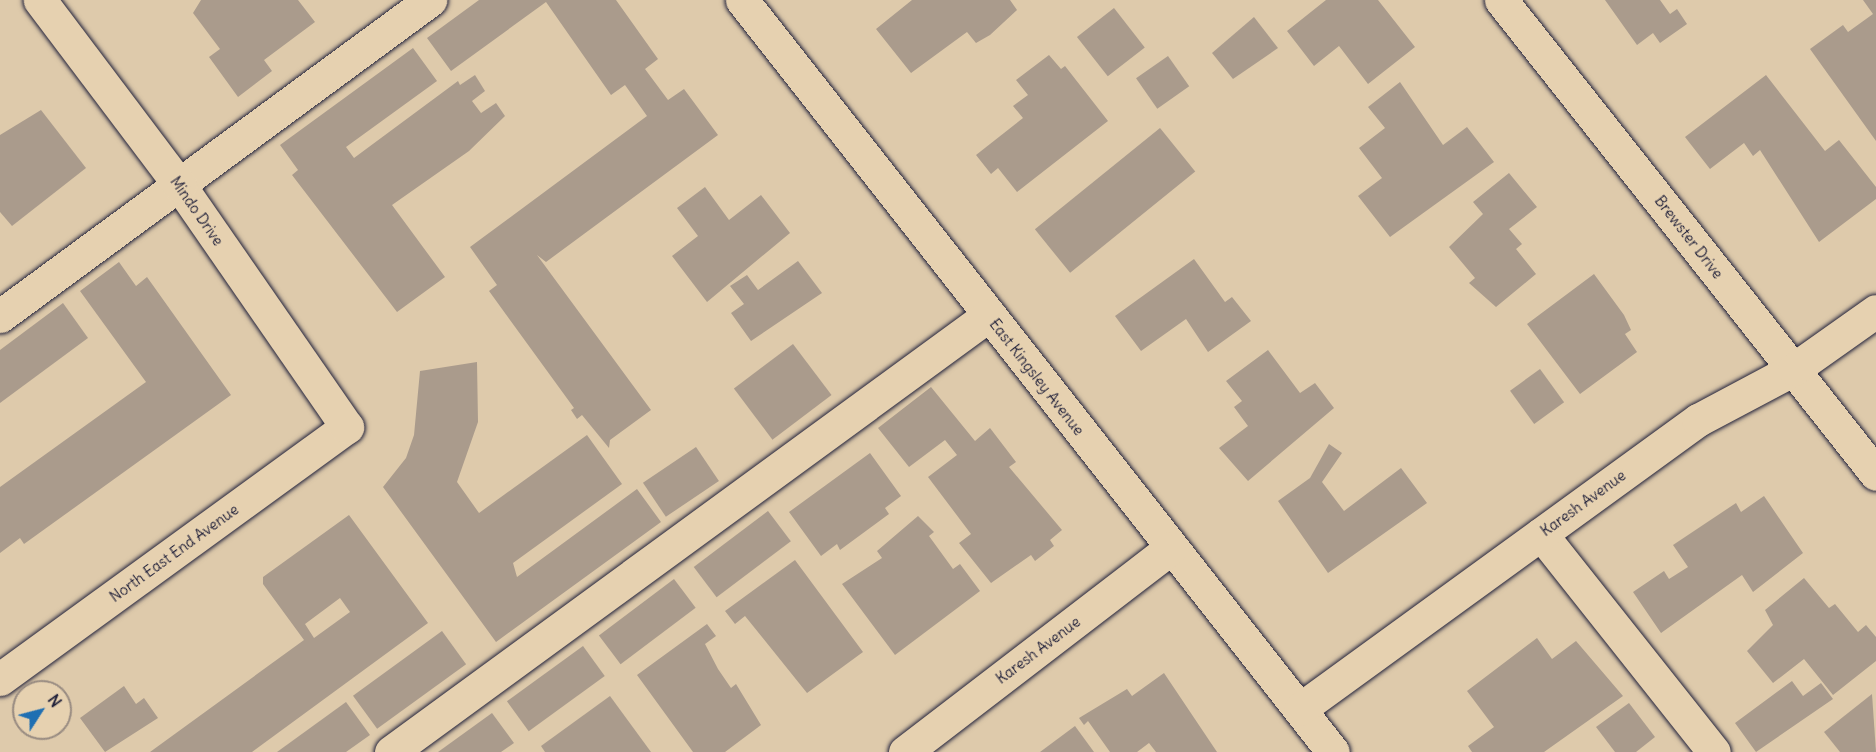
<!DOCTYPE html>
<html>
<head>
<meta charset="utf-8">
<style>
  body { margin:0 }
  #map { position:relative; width:1876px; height:752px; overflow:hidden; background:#decaab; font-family:Delius,sans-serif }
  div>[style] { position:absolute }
  .building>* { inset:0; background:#aa9b8c; transform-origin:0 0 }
  .roads { filter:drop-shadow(0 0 2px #22223b) drop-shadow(0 0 2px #22223b) }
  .minor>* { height:33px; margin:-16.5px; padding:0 16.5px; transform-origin:16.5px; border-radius:16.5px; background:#e6d1b0 }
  span { translate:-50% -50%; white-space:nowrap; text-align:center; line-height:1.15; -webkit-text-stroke:4.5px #e6d1b0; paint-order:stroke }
  .street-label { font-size:15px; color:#22223b }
  .north { position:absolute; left:12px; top:680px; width:60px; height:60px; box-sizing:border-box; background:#e6d1b0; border:2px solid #988b81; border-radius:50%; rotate:54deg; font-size:16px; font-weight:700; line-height:24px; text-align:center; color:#22223b }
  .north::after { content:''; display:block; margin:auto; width:21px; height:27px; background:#1f6fb2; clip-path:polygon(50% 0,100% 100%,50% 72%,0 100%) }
</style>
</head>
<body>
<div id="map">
  <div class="building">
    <div style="clip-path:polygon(201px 0,298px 0,315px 22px,264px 60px,272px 71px,238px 97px,209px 57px,220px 49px,193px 13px)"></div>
    <div style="clip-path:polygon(479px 0,616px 0,658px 59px,645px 69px,668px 100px,684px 89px,718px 135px,546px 262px,537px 255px,651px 410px,610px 440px,609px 448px,582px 415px,577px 419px,571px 410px,574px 408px,489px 291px,497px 285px,470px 247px,647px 116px,625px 85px,611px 95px,546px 2px,451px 71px,427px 38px)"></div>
    <div style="clip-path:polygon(912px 0,1010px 0,1017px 10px,990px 35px,976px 43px,967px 32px,911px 73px,876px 29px)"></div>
    <div style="clip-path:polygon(1326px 0,1378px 0,1415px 47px,1368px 84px,1339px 46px,1314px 66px,1287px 31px)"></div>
    <div style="clip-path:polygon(1605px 0,1660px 0,1670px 14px,1677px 9px,1687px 24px,1660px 43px,1653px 33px,1637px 45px)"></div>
    <div style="clip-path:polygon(1863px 0,1876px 0,1876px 141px,1810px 49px,1843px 25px,1848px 32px,1873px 14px)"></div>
    <div style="left:1114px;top:8px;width:50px;height:47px;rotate:52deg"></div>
    <div style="clip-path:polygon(1254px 17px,1278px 48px,1233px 79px,1212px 53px)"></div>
    <div style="clip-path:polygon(413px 48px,437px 81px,346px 147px,354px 158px,458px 81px,460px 85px,475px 75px,485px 91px,472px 101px,481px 113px,496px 103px,505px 116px,469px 151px,392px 205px,445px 277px,397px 312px,292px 175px,298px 170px,280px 145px)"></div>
    <div style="clip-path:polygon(1049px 55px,1061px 69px,1065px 66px,1108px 121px,1017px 192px,998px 168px,991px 174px,976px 155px,1023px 118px,1013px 106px,1028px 95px,1016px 80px)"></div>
    <div style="left:1168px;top:56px;width:37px;height:39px;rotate:55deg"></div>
    <div style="clip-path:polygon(1766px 75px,1825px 151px,1839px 140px,1876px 187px,1876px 199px,1819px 242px,1760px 150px,1753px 156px,1744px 143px,1710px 169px,1685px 137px)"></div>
    <div style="clip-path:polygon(1400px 82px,1443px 145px,1467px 127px,1494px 162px,1390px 237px,1358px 196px,1382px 178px,1359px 148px,1385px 128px,1368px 107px)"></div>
    <div style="clip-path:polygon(41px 110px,86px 168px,12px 226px,0 212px,0 135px)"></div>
    <div style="left:1160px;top:128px;width:56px;height:161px;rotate:51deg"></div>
    <div style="clip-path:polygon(1509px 173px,1537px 207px,1509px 229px,1522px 244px,1516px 249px,1536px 274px,1496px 307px,1469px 283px,1475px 278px,1449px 247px,1483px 214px,1473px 202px)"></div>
    <div style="clip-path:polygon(705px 187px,729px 220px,761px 195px,790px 233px,707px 302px,672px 256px,698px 236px,677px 208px)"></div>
    <div style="clip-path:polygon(1194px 259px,1225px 302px,1232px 297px,1251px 321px,1208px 352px,1186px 319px,1141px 351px,1115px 316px)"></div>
    <div style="clip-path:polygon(798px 261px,822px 293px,751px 341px,731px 313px,744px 304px,730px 286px,747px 275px,758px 290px)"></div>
    <div style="clip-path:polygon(119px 262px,136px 286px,147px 277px,231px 395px,24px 544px,20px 538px,0 553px,0 487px,146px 382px,80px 291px)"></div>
    <div style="clip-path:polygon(1594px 274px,1624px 315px,1631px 330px,1625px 334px,1637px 352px,1580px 394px,1527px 324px)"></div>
    <div style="clip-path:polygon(63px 303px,88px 338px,0 403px,0 350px)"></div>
    <div style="left:793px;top:344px;width:64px;height:74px;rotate:53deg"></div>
    <div style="clip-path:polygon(1268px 350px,1300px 393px,1315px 383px,1334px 408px,1248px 481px,1219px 448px,1248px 426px,1234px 407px,1242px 401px,1226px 381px)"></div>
    <div style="clip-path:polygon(477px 362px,478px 422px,457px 482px,479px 513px,587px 435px,622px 484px,513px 563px,517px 577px,637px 489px,661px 522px,496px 642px,383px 487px,406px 458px,414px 435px,420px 371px)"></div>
    <div style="left:1540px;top:369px;width:41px;height:37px;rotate:54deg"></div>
    <div style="clip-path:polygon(931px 387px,975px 441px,990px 428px,1016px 462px,1009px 467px,1062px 530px,1050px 540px,1054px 546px,1035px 561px,1031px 555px,991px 583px,959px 543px,971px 534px,928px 477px,957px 455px,945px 440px,909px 467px,878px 428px)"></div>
    <div style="clip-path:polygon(1329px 444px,1342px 453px,1322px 482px,1344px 511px,1401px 468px,1427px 503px,1328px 573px,1278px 501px,1310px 478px)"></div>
    <div style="left:696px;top:447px;width:41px;height:64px;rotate:56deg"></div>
    <div style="clip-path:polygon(870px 453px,901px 496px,885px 508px,889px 514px,840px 550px,837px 544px,821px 556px,789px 512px)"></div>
    <div style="clip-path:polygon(1764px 496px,1803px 553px,1753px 592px,1742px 575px,1661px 633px,1633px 592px,1664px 571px,1669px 579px,1688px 567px,1673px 545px,1736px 503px,1741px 512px)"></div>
    <div style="left:768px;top:511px;width:38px;height:93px;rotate:53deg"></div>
    <div style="clip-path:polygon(evenodd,349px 515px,428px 623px,252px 752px,150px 752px,304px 640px,263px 584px,263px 577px,349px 515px,340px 598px,350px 612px,314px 638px,305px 624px,340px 598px)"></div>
    <div style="clip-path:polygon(918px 516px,934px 532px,929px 536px,953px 569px,960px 564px,980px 591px,895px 655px,842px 584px,882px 558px,877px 551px)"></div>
    <div style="clip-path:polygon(795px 560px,863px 652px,807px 693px,745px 616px,735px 624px,725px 611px)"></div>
    <div style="clip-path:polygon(1804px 578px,1829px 608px,1835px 604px,1858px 632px,1866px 625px,1876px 637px,1876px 661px,1833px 695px,1804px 659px,1773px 683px,1747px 651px,1773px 625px,1765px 610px)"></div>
    <div style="left:674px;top:579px;width:36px;height:94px;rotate:53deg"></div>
    <div style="clip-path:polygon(707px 624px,716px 636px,705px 644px,718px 669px,731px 688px,736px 684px,761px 725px,725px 752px,693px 752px,637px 675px)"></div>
    <div style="left:442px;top:631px;width:41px;height:110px;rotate:54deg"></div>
    <div style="clip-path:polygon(1537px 638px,1552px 659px,1576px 641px,1623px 696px,1544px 752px,1472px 752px,1468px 746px,1494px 727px,1467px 691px)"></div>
    <div style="left:583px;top:646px;width:37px;height:94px;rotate:54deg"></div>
    <div style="clip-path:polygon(1164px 673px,1217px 752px,1156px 752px,1149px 743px,1137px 752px,1110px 752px,1088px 721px,1084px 725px,1079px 718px,1127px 689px,1132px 696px)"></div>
    <div style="clip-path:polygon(1792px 681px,1803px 696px,1821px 683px,1833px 699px,1756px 752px,1735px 723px)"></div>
    <div style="clip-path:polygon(124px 686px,136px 704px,144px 698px,158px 718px,105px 752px,80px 718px)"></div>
    <div style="clip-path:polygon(1872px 694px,1876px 752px,1840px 752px,1824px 732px)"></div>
    <div style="clip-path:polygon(610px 696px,651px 752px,545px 752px,541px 746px)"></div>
    <div style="clip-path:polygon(346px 702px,370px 735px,346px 752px,277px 752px)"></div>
    <div style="clip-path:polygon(1629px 703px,1655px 737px,1636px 752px,1615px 752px,1596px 727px)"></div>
    <div style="clip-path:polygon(492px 713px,514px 743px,501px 752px,438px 752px)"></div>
    <div style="clip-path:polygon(1075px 726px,1094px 752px,1040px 752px)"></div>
  </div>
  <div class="roads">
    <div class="minor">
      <div style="left:742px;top:0;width:956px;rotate:51.84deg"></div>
      <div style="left:1501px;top:0;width:604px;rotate:51.65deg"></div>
      <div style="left:0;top:316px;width:534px;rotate:-36.31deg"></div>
      <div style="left:1541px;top:534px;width:278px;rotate:51.6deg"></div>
      <div style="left:0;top:679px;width:429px;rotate:-36deg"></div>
      <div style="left:347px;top:427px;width:293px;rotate:-124.7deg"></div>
      <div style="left:180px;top:186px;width:233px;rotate:-127deg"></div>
      <div style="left:1300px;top:709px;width:492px;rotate:-36deg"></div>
      <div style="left:1698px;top:420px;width:109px;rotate:-28deg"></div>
      <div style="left:1794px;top:369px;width:100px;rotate:-35.3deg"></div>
      <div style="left:391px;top:752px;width:741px;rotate:-36.16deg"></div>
      <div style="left:905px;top:752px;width:335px;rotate:-37.5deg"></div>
    </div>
  </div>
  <div class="street-label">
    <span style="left:197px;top:211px;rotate:55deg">Mindo Drive</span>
    <span style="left:1689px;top:237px;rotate:52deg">Brewster Drive</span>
    <span style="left:1037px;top:377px;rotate:52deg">East Kingsley Avenue</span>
    <span style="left:1583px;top:503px;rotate:-36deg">Karesh Avenue</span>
    <span style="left:174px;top:553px;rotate:-36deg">North East End Avenue</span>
    <span style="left:1038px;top:650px;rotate:-37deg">Karesh Avenue</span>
  </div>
  <div class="north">N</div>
</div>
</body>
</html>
